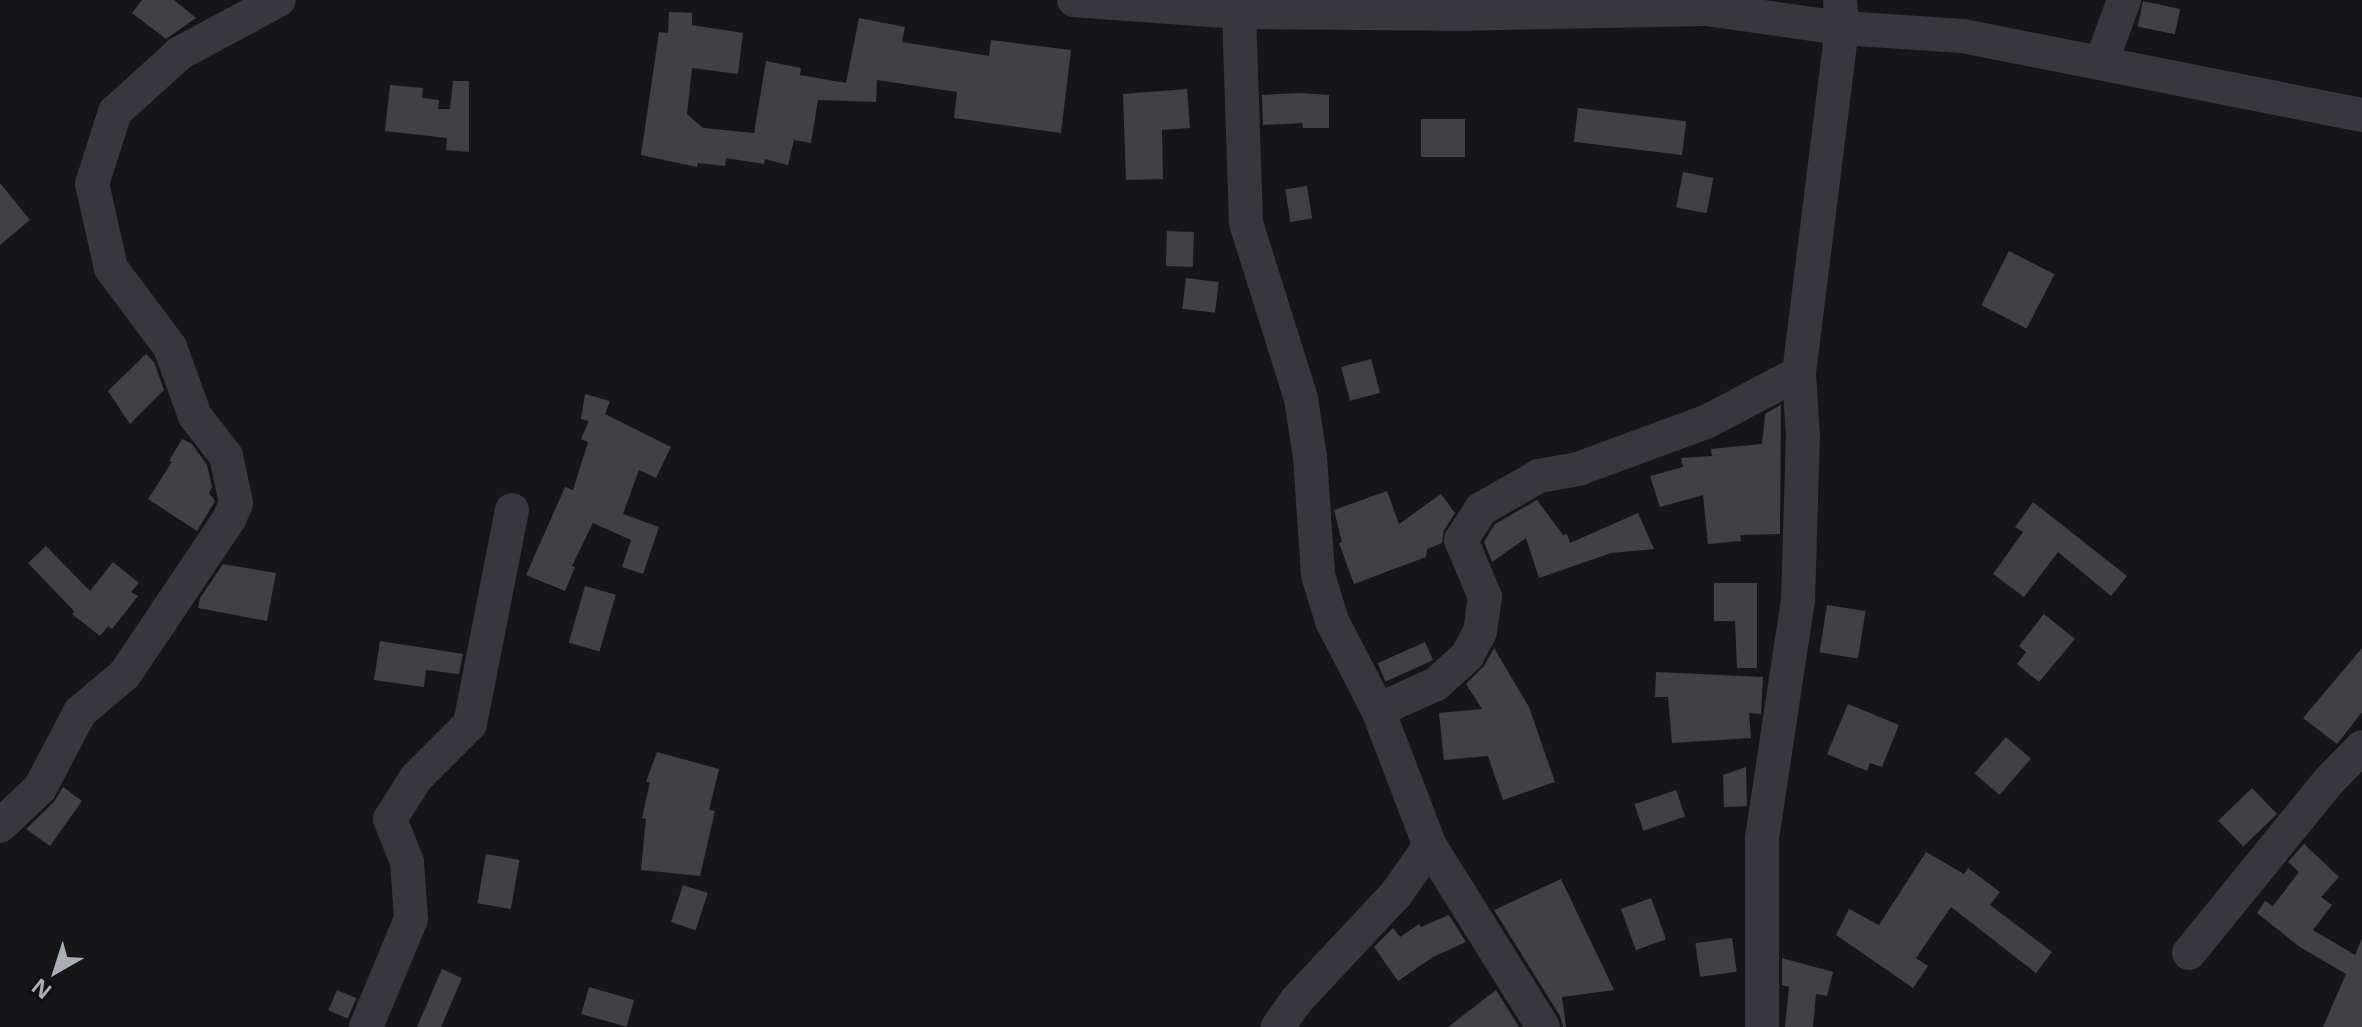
<!DOCTYPE html>
<html>
<head>
<meta charset="utf-8">
<style>
  body { margin:0 }
  #map { position:relative; width:2362px; height:1027px; overflow:hidden; background:#161618; font-family:"Noto Sans",sans-serif }
  div>[style] { position:absolute }
  .building>* { inset:0; background:#404145; transform-origin:0 0 }
  .minor>* { height:34px; margin:-17px; padding:0 17px; transform-origin:17px; border-radius:17px; background:#37383d }
  span { translate:-50% -50%; white-space:nowrap; text-align:center; line-height:1.15; -webkit-text-stroke:6px #111113; paint-order:stroke }
  .north { position:absolute; left:16px; top:931px; width:80px; height:80px; -webkit-text-stroke:6px #111113; paint-order:stroke; rotate:219deg; font-size:22px; font-weight:700; line-height:32px; text-align:center; color:#a8adb8 }
  .north::after { content:''; display:block; margin:auto; width:28px; height:36px; background:#a8adb8; clip-path:polygon(50% 0,100% 100%,50% 72%,0 100%) }
</style>
</head>
<body>
<div id="map">
  <div class="building">
    <div style="clip-path:polygon(142px 0,174px 0,196px 18px,166px 39px,132px 13px)"></div>
    <div style="left:2143px;top:1px;width:38px;height:26px;rotate:12deg"></div>
    <div style="clip-path:polygon(669px 12px,692px 13px,692px 25px,743px 33px,738px 74px,692px 68px,687px 114px,703px 128px,754px 133px,766px 61px,801px 68px,800px 75px,846px 83px,859px 18px,905px 27px,902px 42px,989px 56px,991px 40px,1071px 50px,1061px 133px,954px 118px,957px 92px,877px 80px,876px 102px,818px 100px,811px 143px,794px 140px,788px 165px,765px 159px,764px 164px,726px 158px,725px 166px,698px 163px,697px 167px,641px 155px,659px 32px,668px 33px)"></div>
    <div style="clip-path:polygon(453px 81px,469px 81px,469px 152px,446px 150px,447px 138px,385px 131px,390px 85px,423px 88px,422px 98px,439px 100px,438px 109px,450px 109px)"></div>
    <div style="clip-path:polygon(1187px 89px,1190px 128px,1162px 130px,1163px 179px,1126px 180px,1123px 94px)"></div>
    <div style="clip-path:polygon(1299px 93px,1329px 95px,1329px 128px,1303px 128px,1302px 123px,1263px 125px,1262px 95px)"></div>
    <div style="left:1578px;top:108px;width:109px;height:34px;rotate:7deg"></div>
    <div style="left:1421px;top:119px;width:44px;height:38px"></div>
    <div style="left:1683px;top:172px;width:31px;height:36px;rotate:11deg"></div>
    <div style="clip-path:polygon(0 183px,30px 220px,0 245px)"></div>
    <div style="left:1307px;top:186px;width:33px;height:22px;rotate:81deg"></div>
    <div style="left:1167px;top:231px;width:27px;height:35px;rotate:2deg"></div>
    <div style="left:2009px;top:251px;width:51px;height:61px;rotate:27deg"></div>
    <div style="left:1186px;top:278px;width:33px;height:31px;rotate:7deg"></div>
    <div style="clip-path:polygon(146px 354px,154px 362px,164px 390px,130px 424px,108px 391px)"></div>
    <div style="left:1371px;top:359px;width:35px;height:31px;rotate:75deg"></div>
    <div style="clip-path:polygon(585px 394px,610px 401px,605px 414px,671px 447px,656px 478px,639px 470px,623px 514px,659px 527px,643px 574px,622px 567px,631px 540px,593px 523px,572px 566px,575px 567px,565px 591px,526px 575px,565px 487px,573px 490px,588px 442px,581px 439px,589px 421px,581px 419px)"></div>
    <div style="clip-path:polygon(1781px 405px,1780px 534px,1740px 535px,1741px 541px,1708px 544px,1703px 495px,1660px 507px,1650px 476px,1683px 467px,1681px 458px,1712px 456px,1711px 449px,1762px 444px,1765px 414px)"></div>
    <div style="clip-path:polygon(182px 439px,192px 444px,207px 465px,212px 487px,209px 493px,215px 501px,197px 531px,148px 499px,172px 462px,169px 461px)"></div>
    <div style="clip-path:polygon(1387px 491px,1399px 524px,1441px 494px,1455px 513px,1444px 530px,1442px 543px,1427px 549px,1426px 557px,1354px 584px,1339px 543px,1342px 542px,1334px 510px)"></div>
    <div style="clip-path:polygon(1537px 500px,1563px 535px,1567px 534px,1570px 543px,1638px 513px,1654px 549px,1611px 553px,1539px 578px,1526px 538px,1492px 562px,1484px 542px,1495px 524px)"></div>
    <div style="clip-path:polygon(2033px 502px,2127px 576px,2111px 596px,2058px 552px,2024px 597px,1993px 574px,2023px 532px,2015px 527px)"></div>
    <div style="clip-path:polygon(46px 546px,90px 591px,113px 562px,139px 583px,131px 592px,138px 596px,112px 629px,108px 626px,100px 636px,72px 614px,74px 611px,28px 563px)"></div>
    <div style="clip-path:polygon(223px 564px,276px 573px,267px 621px,198px 608px,200px 598px)"></div>
    <div style="clip-path:polygon(1714px 583px,1757px 583px,1757px 668px,1737px 668px,1735px 621px,1714px 621px)"></div>
    <div style="left:585px;top:586px;width:32px;height:59px;rotate:16deg"></div>
    <div style="left:1827px;top:605px;width:39px;height:48px;rotate:9deg"></div>
    <div style="clip-path:polygon(2044px 614px,2075px 639px,2039px 682px,2017px 664px,2026px 652px,2019px 646px)"></div>
    <div style="clip-path:polygon(380px 641px,463px 654px,459px 674px,426px 670px,424px 687px,374px 680px)"></div>
    <div style="left:1425px;top:642px;width:20px;height:52px;rotate:66deg"></div>
    <div style="clip-path:polygon(1494px 648px,1529px 707px,1555px 782px,1503px 800px,1488px 756px,1444px 760px,1439px 713px,1482px 709px,1466px 684px,1484px 666px)"></div>
    <div style="clip-path:polygon(2362px 648px,2362px 712px,2337px 744px,2303px 718px)"></div>
    <div style="clip-path:polygon(1656px 672px,1763px 677px,1761px 714px,1749px 713px,1751px 738px,1672px 743px,1668px 697px,1655px 697px)"></div>
    <div style="clip-path:polygon(1848px 704px,1899px 725px,1882px 767px,1870px 763px,1867px 771px,1827px 754px)"></div>
    <div style="left:2006px;top:737px;width:33px;height:48px;rotate:41deg"></div>
    <div style="clip-path:polygon(657px 752px,719px 769px,709px 810px,715px 811px,700px 876px,641px 870px,646px 819px,642px 818px,650px 782px,646px 782px)"></div>
    <div style="clip-path:polygon(1746px 767px,1747px 806px,1724px 807px,1723px 775px)"></div>
    <div style="clip-path:polygon(63px 787px,82px 801px,50px 846px,26px 829px,54px 802px)"></div>
    <div style="left:2252px;top:788px;width:36px;height:47px;rotate:46deg"></div>
    <div style="left:1676px;top:790px;width:28px;height:44px;rotate:71deg"></div>
    <div style="clip-path:polygon(2304px 844px,2339px 877px,2321px 897px,2332px 905px,2313px 930px,2355px 955px,2362px 938px,2362px 1027px,2323px 1027px,2346px 974px,2300px 947px,2257px 913px,2265px 901px,2273px 906px,2299px 872px,2288px 862px)"></div>
    <div style="clip-path:polygon(1926px 852px,1964px 874px,1968px 868px,2000px 892px,1990px 905px,2052px 952px,2036px 973px,1951px 907px,1916px 958px,1928px 966px,1913px 988px,1836px 935px,1849px 909px,1879px 925px)"></div>
    <div style="left:486px;top:854px;width:34px;height:50px;rotate:10deg"></div>
    <div style="clip-path:polygon(1561px 879px,1614px 990px,1562px 997px,1566px 1027px,1563px 1027px,1560px 1016px,1494px 910px)"></div>
    <div style="left:683px;top:885px;width:26px;height:39px;rotate:18deg"></div>
    <div style="left:1651px;top:898px;width:44px;height:32px;rotate:70deg"></div>
    <div style="clip-path:polygon(1449px 915px,1466px 942px,1433px 957px,1398px 981px,1374px 947px,1393px 928px,1400px 937px,1419px 924px,1421px 927px)"></div>
    <div style="left:1732px;top:938px;width:34px;height:37px;rotate:82deg"></div>
    <div style="clip-path:polygon(1782px 958px,1833px 972px,1827px 996px,1816px 994px,1813px 1027px,1785px 1027px,1789px 987px,1782px 985px)"></div>
    <div style="clip-path:polygon(442px 969px,462px 978px,441px 1027px,417px 1027px)"></div>
    <div style="left:589px;top:987px;width:47px;height:28px;rotate:16deg"></div>
    <div style="left:337px;top:990px;width:21px;height:22px;rotate:23deg"></div>
    <div style="clip-path:polygon(1496px 990px,1519px 1027px,1448px 1027px)"></div>
  </div>
  <div class="minor">
    <div style="left:1074px;top:0;width:165px;rotate:4.2deg"></div>
    <div style="left:1239px;top:12px;width:213px;rotate:0.5deg"></div>
    <div style="left:1452px;top:14px;width:254px;rotate:-1.1deg"></div>
    <div style="left:1706px;top:9px;width:137px;rotate:8deg"></div>
    <div style="left:1842px;top:28px;width:121px;rotate:3.8deg"></div>
    <div style="left:1963px;top:36px;width:407px;rotate:11.2deg"></div>
    <div style="left:1239px;top:12px;width:211px;rotate:88.1deg"></div>
    <div style="left:1246px;top:223px;width:184px;rotate:72.6deg"></div>
    <div style="left:1301px;top:399px;width:59px;rotate:81.2deg"></div>
    <div style="left:1310px;top:457px;width:118px;rotate:86.1deg"></div>
    <div style="left:1318px;top:575px;width:48px;rotate:73.1deg"></div>
    <div style="left:1332px;top:621px;width:100px;rotate:62.7deg"></div>
    <div style="left:1378px;top:710px;width:146px;rotate:69.1deg"></div>
    <div style="left:1430px;top:846px;width:59px;rotate:125.3deg"></div>
    <div style="left:1396px;top:894px;width:146px;rotate:133.1deg"></div>
    <div style="left:1296px;top:1001px;width:32px;rotate:125deg"></div>
    <div style="left:2101px;top:63px;width:67px;rotate:-69.9deg"></div>
    <div style="left:1378px;top:710px;width:64px;rotate:-24.1deg"></div>
    <div style="left:1436px;top:684px;width:42px;rotate:-42.1deg"></div>
    <div style="left:1467px;top:656px;width:27px;rotate:-62deg"></div>
    <div style="left:1480px;top:632px;width:35px;rotate:-82deg"></div>
    <div style="left:1485px;top:597px;width:62px;rotate:-112.8deg"></div>
    <div style="left:1461px;top:540px;width:37px;rotate:-57deg"></div>
    <div style="left:1481px;top:509px;width:67px;rotate:-29.6deg"></div>
    <div style="left:1539px;top:476px;width:40px;rotate:-10deg"></div>
    <div style="left:1578px;top:469px;width:136px;rotate:-20.2deg"></div>
    <div style="left:1706px;top:422px;width:105px;rotate:-27.8deg"></div>
    <div style="left:1799px;top:373px;width:348px;rotate:-82.9deg"></div>
    <div style="left:1842px;top:28px;width:28px;rotate:-94deg"></div>
    <div style="left:0;top:826px;width:55px;rotate:-43.5deg"></div>
    <div style="left:40px;top:788px;width:86px;rotate:-62.2deg"></div>
    <div style="left:80px;top:712px;width:59px;rotate:-40.2deg"></div>
    <div style="left:125px;top:674px;width:187px;rotate:-56.1deg"></div>
    <div style="left:229px;top:519px;width:17px;rotate:-66deg"></div>
    <div style="left:236px;top:503px;width:48px;rotate:-102deg"></div>
    <div style="left:226px;top:456px;width:51px;rotate:-127.8deg"></div>
    <div style="left:195px;top:416px;width:73px;rotate:-109.9deg"></div>
    <div style="left:170px;top:347px;width:99px;rotate:-126.8deg"></div>
    <div style="left:111px;top:268px;width:86px;rotate:-102.7deg"></div>
    <div style="left:92px;top:184px;width:76px;rotate:-72.3deg"></div>
    <div style="left:115px;top:112px;width:88px;rotate:-42.2deg"></div>
    <div style="left:180px;top:53px;width:112px;rotate:-28.2deg"></div>
    <div style="left:1430px;top:846px;width:213px;rotate:58deg"></div>
    <div style="left:2189px;top:953px;width:222px;rotate:-50.9deg"></div>
    <div style="left:2329px;top:781px;width:47px;rotate:-45.9deg"></div>
    <div style="left:366px;top:1027px;width:117px;rotate:-67.4deg"></div>
    <div style="left:411px;top:919px;width:57px;rotate:-94deg"></div>
    <div style="left:407px;top:862px;width:46px;rotate:-111.6deg"></div>
    <div style="left:390px;top:819px;width:49px;rotate:-57.6deg"></div>
    <div style="left:416px;top:778px;width:76px;rotate:-45deg"></div>
    <div style="left:470px;top:724px;width:218px;rotate:-78.9deg"></div>
    <div style="left:1762px;top:1027px;width:189px;rotate:-90deg"></div>
    <div style="left:1762px;top:838px;width:240px;rotate:-81.4deg"></div>
    <div style="left:1798px;top:601px;width:164px;rotate:-88.3deg"></div>
    <div style="left:1803px;top:437px;width:64px;rotate:-93.6deg"></div>
  </div>
  <div class="north">N</div>
</div>
</body>
</html>
